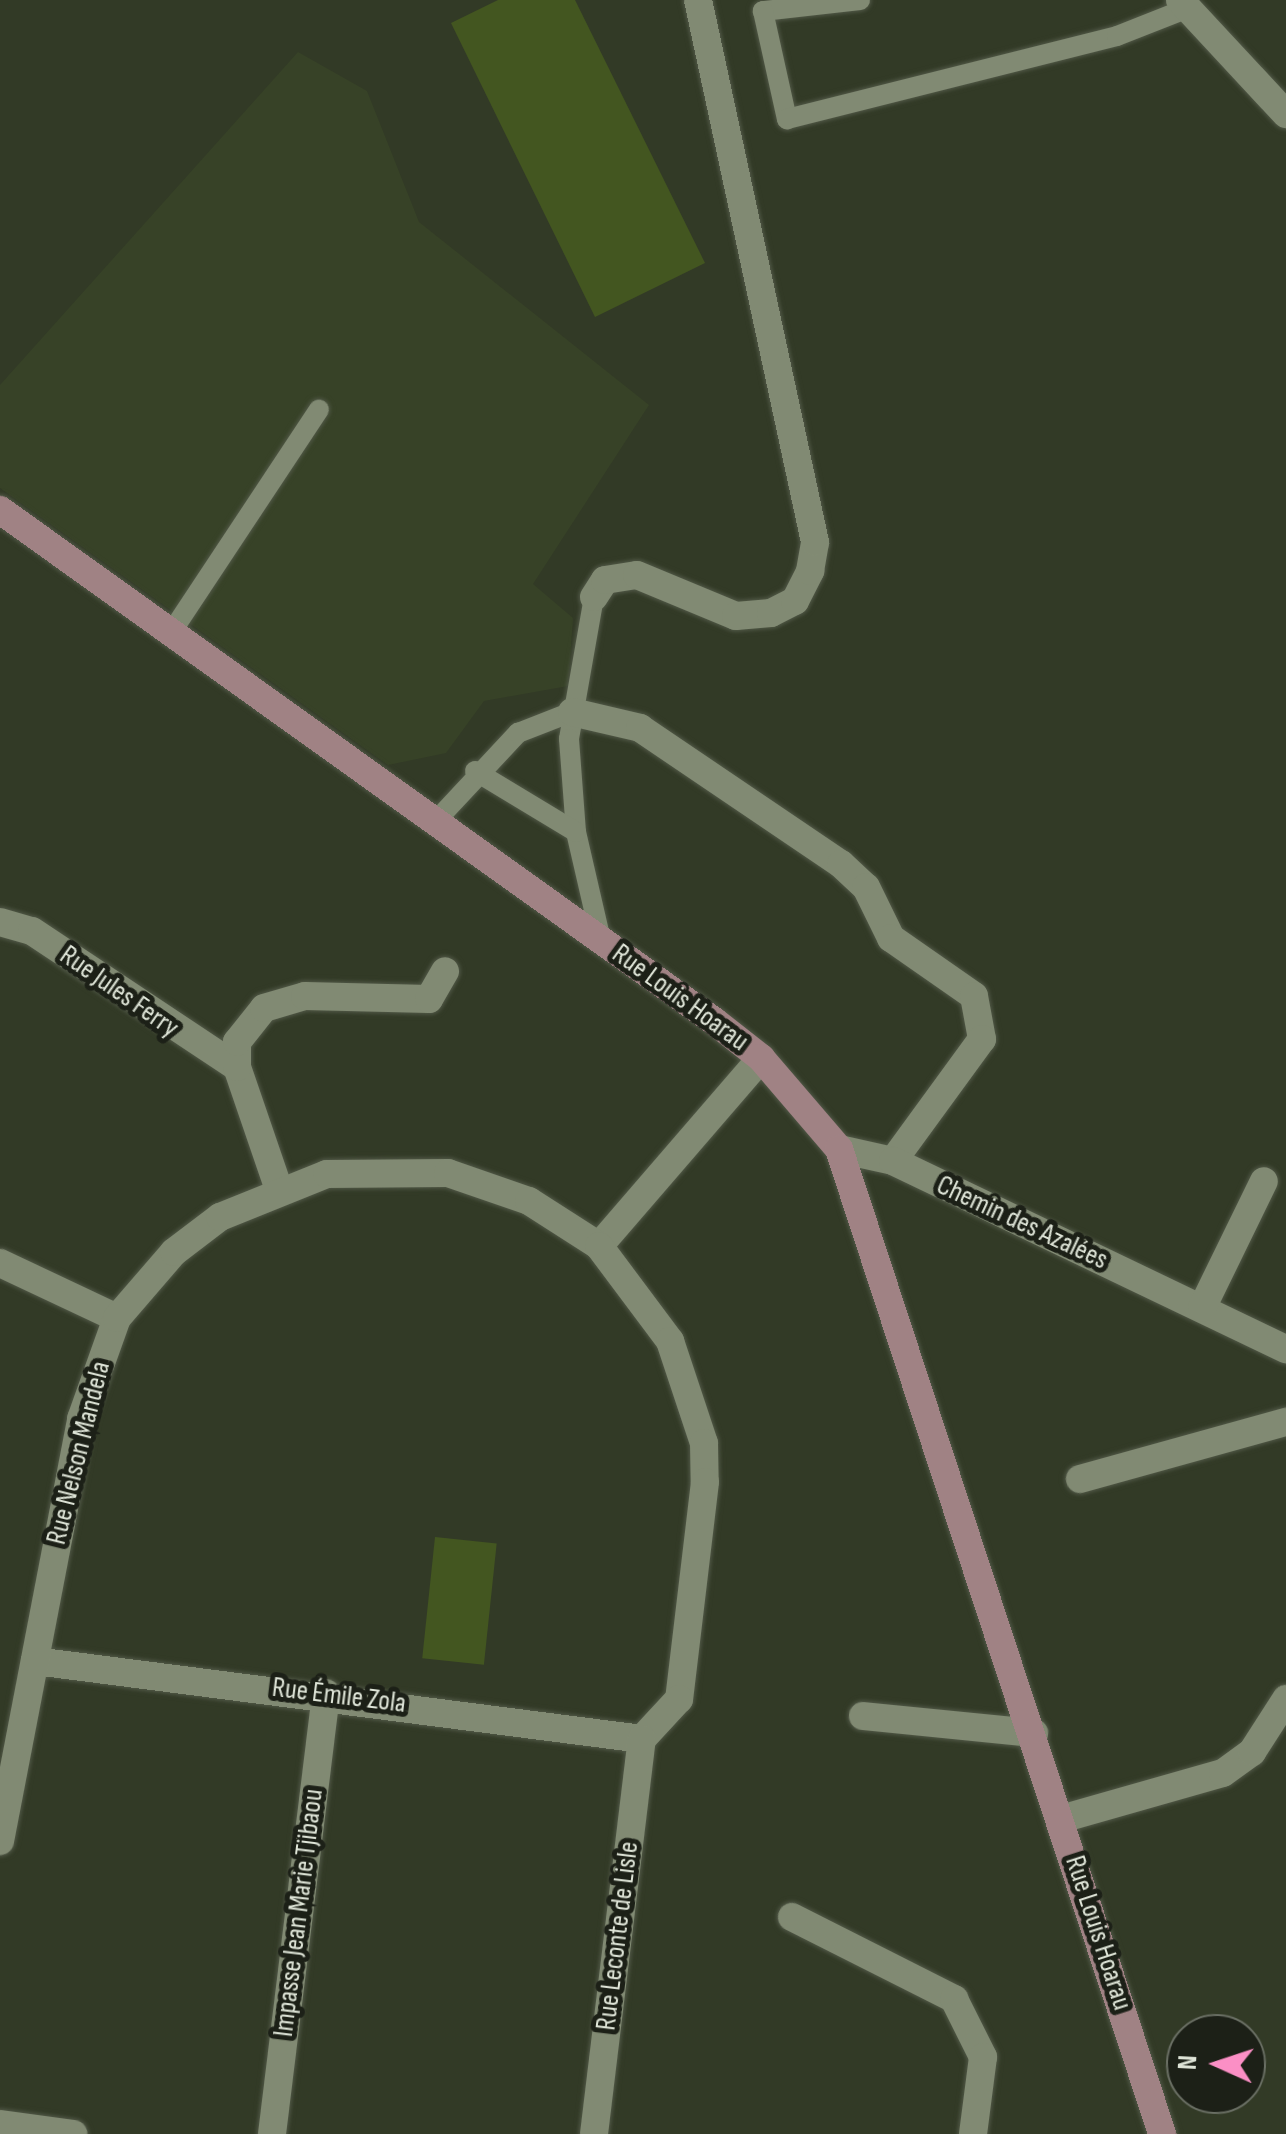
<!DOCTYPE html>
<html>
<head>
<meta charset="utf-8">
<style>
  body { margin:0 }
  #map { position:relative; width:1286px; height:2134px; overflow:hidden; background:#323a26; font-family:"Sofia Sans Condensed",sans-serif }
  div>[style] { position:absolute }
  .built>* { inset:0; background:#374227 }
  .green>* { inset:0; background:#435620; transform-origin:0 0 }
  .roads { filter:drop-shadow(0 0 2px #515847) drop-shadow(0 0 2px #515847) }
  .service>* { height:20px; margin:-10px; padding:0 10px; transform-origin:10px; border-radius:10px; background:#818a73 }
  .minor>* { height:28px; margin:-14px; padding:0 14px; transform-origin:14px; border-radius:14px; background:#818a73 }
  .secondary>* { height:28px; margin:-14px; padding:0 14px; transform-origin:14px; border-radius:14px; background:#a08284 }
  span { translate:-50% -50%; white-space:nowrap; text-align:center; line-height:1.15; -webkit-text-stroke:10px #1c2017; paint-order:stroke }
  .street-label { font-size:28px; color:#dfe5d8 }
  .north { position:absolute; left:1166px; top:2014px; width:100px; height:100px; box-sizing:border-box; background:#1c2017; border:2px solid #6a6f64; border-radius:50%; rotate:273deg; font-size:28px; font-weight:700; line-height:40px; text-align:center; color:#dfe5d8 }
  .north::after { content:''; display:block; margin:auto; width:35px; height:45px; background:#fb8fc5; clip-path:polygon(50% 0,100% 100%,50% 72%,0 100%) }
</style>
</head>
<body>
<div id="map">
  <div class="built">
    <div style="clip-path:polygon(298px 52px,367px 91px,419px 222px,649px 405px,533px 584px,573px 618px,568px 686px,484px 701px,446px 753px,388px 765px,0 488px,0 385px)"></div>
  </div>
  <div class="green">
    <div style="clip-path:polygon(498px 0,575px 0,705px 263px,595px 317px,451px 23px)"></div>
    <div style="left:435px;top:1537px;width:62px;height:122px;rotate:6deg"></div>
  </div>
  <div class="roads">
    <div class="service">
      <div style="left:860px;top:0;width:98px;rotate:173.5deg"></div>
      <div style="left:763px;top:11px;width:111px;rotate:77.5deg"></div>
      <div style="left:787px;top:119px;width:340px;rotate:-14.1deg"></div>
      <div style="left:1117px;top:36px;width:76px;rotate:-21.5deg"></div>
      <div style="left:594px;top:597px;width:144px;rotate:100deg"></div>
      <div style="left:569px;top:739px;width:93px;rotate:85.7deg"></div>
      <div style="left:576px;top:832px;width:111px;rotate:77deg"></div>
      <div style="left:171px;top:633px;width:268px;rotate:-56.5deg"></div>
      <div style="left:475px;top:771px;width:118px;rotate:31.1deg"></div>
      <div style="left:433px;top:824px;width:125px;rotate:-47deg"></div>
      <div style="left:518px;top:733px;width:58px;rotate:-21.3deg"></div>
    </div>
    <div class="minor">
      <div style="left:1180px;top:0;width:156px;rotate:47.1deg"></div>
      <div style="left:594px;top:597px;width:20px;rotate:-57deg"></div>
      <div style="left:605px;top:580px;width:32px;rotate:-9deg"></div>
      <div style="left:637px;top:575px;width:107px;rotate:22.5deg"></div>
      <div style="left:736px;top:616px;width:35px;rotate:-5deg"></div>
      <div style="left:771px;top:613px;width:27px;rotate:-27deg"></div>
      <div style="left:795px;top:601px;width:34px;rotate:-63deg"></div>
      <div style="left:810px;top:571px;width:29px;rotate:-80deg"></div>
      <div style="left:815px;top:542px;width:554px;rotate:-102.18deg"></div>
      <div style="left:572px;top:712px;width:70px;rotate:13.2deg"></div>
      <div style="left:640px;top:728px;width:243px;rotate:34.1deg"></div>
      <div style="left:841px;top:864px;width:34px;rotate:43deg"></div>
      <div style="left:866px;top:887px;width:57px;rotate:63.9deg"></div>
      <div style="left:891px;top:938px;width:101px;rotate:34.9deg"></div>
      <div style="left:974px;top:996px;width:44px;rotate:79.5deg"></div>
      <div style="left:982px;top:1039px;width:151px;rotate:126.1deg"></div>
      <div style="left:0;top:922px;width:33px;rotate:16deg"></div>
      <div style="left:32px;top:931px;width:246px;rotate:33.6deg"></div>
      <div style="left:237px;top:1067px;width:130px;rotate:71.1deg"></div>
      <div style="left:237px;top:1067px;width:25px;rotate:-90deg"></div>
      <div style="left:237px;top:1042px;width:43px;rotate:-51.5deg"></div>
      <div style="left:264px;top:1008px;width:43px;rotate:-16.3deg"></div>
      <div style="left:305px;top:996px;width:124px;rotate:1.4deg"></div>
      <div style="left:429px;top:999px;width:32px;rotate:-60deg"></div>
      <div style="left:839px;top:1149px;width:55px;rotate:12.5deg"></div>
      <div style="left:893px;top:1161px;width:436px;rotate:25.6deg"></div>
      <div style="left:599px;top:1246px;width:248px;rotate:-49.2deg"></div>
      <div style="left:0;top:1263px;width:129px;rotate:25.2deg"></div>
      <div style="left:1202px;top:1308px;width:141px;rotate:-64deg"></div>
      <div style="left:1080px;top:1479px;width:214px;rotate:-15.5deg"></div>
      <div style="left:35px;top:1661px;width:612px;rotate:7.32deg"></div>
      <div style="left:863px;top:1716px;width:172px;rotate:5.7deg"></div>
      <div style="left:1061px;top:1819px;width:168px;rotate:-15.9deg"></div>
      <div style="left:1223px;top:1773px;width:36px;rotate:-36deg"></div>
      <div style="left:1252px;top:1752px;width:63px;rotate:-57.3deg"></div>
      <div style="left:0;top:1841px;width:430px;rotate:-79.1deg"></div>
      <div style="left:81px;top:1419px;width:107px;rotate:-70.4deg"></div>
      <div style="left:117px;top:1318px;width:87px;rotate:-49.2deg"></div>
      <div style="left:174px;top:1252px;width:58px;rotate:-37.3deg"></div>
      <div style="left:220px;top:1217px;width:115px;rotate:-21.9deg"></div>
      <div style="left:327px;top:1174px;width:121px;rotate:-0.5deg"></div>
      <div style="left:448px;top:1173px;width:86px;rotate:19.1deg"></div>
      <div style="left:529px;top:1201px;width:83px;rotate:32.7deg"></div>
      <div style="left:599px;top:1246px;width:119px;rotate:53.2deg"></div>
      <div style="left:670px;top:1341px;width:108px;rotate:71.6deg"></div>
      <div style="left:704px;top:1443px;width:39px;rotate:89deg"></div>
      <div style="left:705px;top:1482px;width:219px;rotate:96.8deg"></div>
      <div style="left:679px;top:1699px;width:54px;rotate:132.8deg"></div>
      <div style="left:792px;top:1917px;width:182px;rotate:26.8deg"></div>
      <div style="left:954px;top:1999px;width:65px;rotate:63.4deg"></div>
      <div style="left:983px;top:2057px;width:78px;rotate:97.4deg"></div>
      <div style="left:0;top:2124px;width:74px;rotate:7.8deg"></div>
      <div style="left:272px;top:2134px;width:444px;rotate:-83deg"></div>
      <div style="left:594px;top:2134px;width:398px;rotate:-83.1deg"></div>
    </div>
    <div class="secondary">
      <div style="left:0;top:510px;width:878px;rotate:35.59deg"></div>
      <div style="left:714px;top:1021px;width:60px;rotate:38.2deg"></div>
      <div style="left:761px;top:1058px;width:120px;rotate:49.4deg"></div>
      <div style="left:839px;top:1149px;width:1037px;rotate:71.84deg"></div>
    </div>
  </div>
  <div class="street-label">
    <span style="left:119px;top:992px;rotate:35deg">Rue Jules Ferry</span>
    <span style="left:680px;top:998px;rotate:36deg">Rue Louis Hoarau</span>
    <span style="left:1022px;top:1223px;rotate:25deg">Chemin des Azalées</span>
    <span style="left:79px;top:1453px;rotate:-76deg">Rue Nelson Mandela</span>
    <span style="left:339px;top:1696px;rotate:7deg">Rue Émile Zola</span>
    <span style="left:299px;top:1913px;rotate:-83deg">Impasse Jean Marie Tjibaou</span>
    <span style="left:1098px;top:1933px;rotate:72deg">Rue Louis Hoarau</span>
    <span style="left:618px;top:1936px;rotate:-83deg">Rue Leconte de Lisle</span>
  </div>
  <div class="north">N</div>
</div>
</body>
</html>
